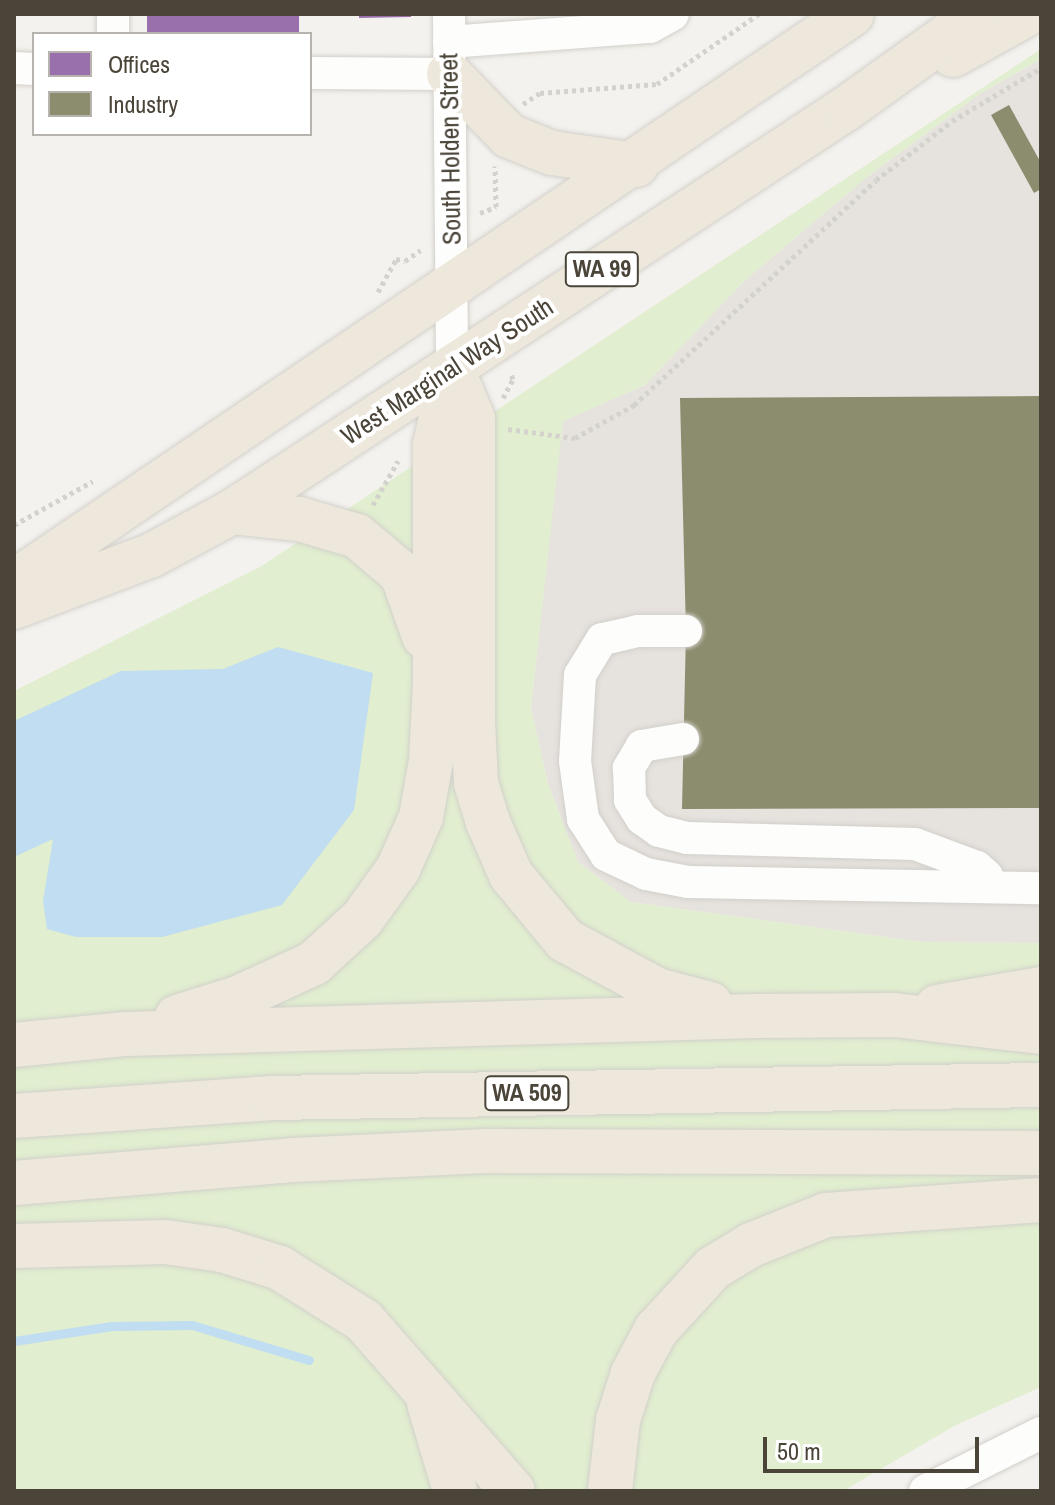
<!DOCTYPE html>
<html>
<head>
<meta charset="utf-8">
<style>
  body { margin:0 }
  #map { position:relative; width:1055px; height:1505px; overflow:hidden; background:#f4f2ee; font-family:"Archivo Narrow",sans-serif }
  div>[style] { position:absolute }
  .industrial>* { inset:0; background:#e6e2de }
  .green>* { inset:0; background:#e1eecf }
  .water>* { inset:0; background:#c0ddf1 }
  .offices>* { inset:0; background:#9970ab; transform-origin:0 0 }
  .industry>* { inset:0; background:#8c8c6e }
  .stream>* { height:9px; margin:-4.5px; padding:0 4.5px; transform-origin:4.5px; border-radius:4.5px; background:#c0ddf1 }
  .path>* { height:5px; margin-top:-2.5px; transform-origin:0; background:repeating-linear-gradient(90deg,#d3d2cc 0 4px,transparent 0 8px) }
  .roads { filter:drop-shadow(0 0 2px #d2d0cb) drop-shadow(0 0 2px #d2d0cb) }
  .minor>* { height:32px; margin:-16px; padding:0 16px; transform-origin:16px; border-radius:16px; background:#fdfdfc }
  .highway>* { height:44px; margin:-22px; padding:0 22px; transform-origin:22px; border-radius:22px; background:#ede8db }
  span { translate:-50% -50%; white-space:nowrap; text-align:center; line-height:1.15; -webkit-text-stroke:8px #fff; paint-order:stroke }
  .shield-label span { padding:2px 6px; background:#fff; border:2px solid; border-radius:6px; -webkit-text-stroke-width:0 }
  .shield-label { font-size:24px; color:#4b4439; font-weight:700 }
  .street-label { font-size:26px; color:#4b4439 }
  .frame { position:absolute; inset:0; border:16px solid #4b4439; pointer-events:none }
  .legend { position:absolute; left:32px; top:32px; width:280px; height:104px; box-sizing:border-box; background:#fff; border:2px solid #b7b4b0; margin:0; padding:10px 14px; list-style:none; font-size:24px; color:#4b4439 }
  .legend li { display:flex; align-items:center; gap:16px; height:40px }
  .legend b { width:40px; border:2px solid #b7b4b0 }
  .scale { position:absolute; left:763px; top:1437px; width:216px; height:36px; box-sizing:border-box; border:4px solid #4b4439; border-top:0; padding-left:10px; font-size:24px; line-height:28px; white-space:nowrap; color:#4b4439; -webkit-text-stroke:6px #fff; paint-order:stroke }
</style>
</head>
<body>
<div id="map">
  <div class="industrial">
    <div style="clip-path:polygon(1041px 59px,1041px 943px,922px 942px,631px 902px,578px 862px,548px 784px,531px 708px,562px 421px,645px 385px,743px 282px,867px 177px,981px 93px)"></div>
  </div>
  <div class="green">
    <div style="clip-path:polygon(1041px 49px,1041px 59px,981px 93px,867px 177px,743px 282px,645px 385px,563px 421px,531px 708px,548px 784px,578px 862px,631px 902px,922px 942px,1041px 943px,1041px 1387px,956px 1425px,843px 1491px,14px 1491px,14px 691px,260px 567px)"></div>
  </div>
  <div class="water">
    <div style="clip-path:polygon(278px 647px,373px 673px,354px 810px,282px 905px,162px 937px,76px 937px,47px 929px,43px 901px,53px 839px,14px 857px,14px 721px,121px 671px,223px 669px)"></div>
  </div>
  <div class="offices">
    <div style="left:147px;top:14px;width:152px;height:20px"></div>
    <div style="clip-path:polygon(359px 14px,411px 14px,411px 17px,359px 18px)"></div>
  </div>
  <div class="industry">
    <div style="clip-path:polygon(1009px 105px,1041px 163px,1041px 189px,1034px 193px,991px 115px)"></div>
    <div style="clip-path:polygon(1041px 396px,1041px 808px,682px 809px,686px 631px,680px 398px)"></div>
  </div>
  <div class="stream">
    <div style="left:14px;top:1341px;width:99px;rotate:-8.7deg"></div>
    <div style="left:112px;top:1326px;width:80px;rotate:-0.7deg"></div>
    <div style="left:192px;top:1325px;width:122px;rotate:16.7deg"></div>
  </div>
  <div class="path">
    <div style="left:523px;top:104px;width:20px;rotate:-33deg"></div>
    <div style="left:540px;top:93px;width:117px;rotate:-4.4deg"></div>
    <div style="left:657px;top:84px;width:124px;rotate:-34.5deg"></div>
    <div style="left:480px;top:213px;width:17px;rotate:-21deg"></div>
    <div style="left:496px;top:207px;width:41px;rotate:-91.4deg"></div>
    <div style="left:378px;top:292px;width:38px;rotate:-61deg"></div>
    <div style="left:396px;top:259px;width:9px;rotate:13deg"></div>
    <div style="left:405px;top:261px;width:19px;rotate:-35deg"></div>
    <div style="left:503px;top:398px;width:21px;rotate:-62deg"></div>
    <div style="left:513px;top:379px;width:8px;rotate:-113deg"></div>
    <div style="left:508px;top:429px;width:68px;rotate:7.7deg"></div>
    <div style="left:575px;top:438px;width:68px;rotate:-29.2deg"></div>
    <div style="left:634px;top:405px;width:330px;rotate:-42.9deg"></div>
    <div style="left:876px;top:180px;width:96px;rotate:-37.8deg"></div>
    <div style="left:952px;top:121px;width:104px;rotate:-30.8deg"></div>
    <div style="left:373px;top:505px;width:51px;rotate:-60.4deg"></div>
    <div style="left:14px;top:525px;width:90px;rotate:-29.1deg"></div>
  </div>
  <div class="roads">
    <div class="minor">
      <div style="left:113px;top:14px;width:20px;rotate:90deg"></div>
      <div style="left:449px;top:14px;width:355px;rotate:89.5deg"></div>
      <div style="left:449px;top:42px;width:202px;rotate:-4.3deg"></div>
      <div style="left:650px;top:27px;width:26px;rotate:-29deg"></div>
      <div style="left:14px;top:68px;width:20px;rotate:3deg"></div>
      <div style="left:310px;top:73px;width:139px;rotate:0.4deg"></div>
      <div style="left:686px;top:631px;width:48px;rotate:180deg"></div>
      <div style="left:638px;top:631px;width:37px;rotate:167deg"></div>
      <div style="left:602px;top:639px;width:42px;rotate:121.4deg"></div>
      <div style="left:580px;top:675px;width:86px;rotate:93.3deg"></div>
      <div style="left:575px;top:761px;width:59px;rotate:82.1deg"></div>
      <div style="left:583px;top:819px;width:43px;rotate:57.4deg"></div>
      <div style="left:606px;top:855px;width:44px;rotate:25.4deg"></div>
      <div style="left:646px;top:874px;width:43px;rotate:10.8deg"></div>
      <div style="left:688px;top:882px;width:353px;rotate:1deg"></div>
      <div style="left:683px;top:739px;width:42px;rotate:170.3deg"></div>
      <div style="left:642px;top:746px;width:26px;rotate:121deg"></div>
      <div style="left:629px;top:768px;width:32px;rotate:88deg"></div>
      <div style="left:630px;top:800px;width:22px;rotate:58deg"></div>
      <div style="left:642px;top:819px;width:21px;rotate:35deg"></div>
      <div style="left:659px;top:831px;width:29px;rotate:14deg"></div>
      <div style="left:687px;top:838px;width:228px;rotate:1.5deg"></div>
      <div style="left:915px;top:844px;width:66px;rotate:20.4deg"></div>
      <div style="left:977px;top:867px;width:13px;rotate:42deg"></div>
      <div style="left:987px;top:876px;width:11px;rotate:90deg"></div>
      <div style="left:925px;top:1491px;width:130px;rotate:-26.6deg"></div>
    </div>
    <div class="highway">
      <div style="left:953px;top:55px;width:85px;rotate:-29deg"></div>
      <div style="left:449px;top:74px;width:86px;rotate:45.9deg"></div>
      <div style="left:509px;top:136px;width:46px;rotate:21.6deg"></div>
      <div style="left:552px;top:153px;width:85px;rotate:8.1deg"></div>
      <div style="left:452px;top:369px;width:54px;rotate:67.2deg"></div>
      <div style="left:473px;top:419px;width:303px;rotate:90deg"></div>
      <div style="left:473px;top:722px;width:61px;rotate:87.2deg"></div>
      <div style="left:476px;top:783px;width:39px;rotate:73deg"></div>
      <div style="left:487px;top:820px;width:60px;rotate:66.4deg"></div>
      <div style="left:511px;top:875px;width:85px;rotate:50.3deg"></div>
      <div style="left:565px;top:940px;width:105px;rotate:28.5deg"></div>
      <div style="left:657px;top:990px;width:55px;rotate:14.8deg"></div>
      <div style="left:232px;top:512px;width:67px;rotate:6deg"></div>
      <div style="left:299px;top:519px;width:60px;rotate:16.3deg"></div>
      <div style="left:357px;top:536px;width:59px;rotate:40.2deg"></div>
      <div style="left:402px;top:574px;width:66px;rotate:70.5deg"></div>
      <div style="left:14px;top:582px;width:1012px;rotate:-34.13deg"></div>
      <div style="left:14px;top:607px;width:147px;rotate:-20.6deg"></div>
      <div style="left:152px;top:555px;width:91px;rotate:-28.3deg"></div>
      <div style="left:232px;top:512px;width:736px;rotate:-33.3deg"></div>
      <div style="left:847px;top:108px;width:161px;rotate:-35.7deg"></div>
      <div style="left:937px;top:1007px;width:106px;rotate:-9.8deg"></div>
      <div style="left:177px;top:1017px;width:64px;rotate:-17.3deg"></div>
      <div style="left:238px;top:998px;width:84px;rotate:-24.7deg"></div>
      <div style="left:314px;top:963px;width:65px;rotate:-42.5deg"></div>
      <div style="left:362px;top:919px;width:62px;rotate:-54.2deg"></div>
      <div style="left:398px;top:869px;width:57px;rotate:-66.1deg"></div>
      <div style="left:421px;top:817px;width:57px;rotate:-79.9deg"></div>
      <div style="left:431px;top:761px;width:80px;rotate:-87.1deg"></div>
      <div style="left:435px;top:681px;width:237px;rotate:-90deg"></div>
      <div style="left:435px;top:444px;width:77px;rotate:-77.2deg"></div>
      <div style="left:14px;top:1045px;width:113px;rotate:-5.6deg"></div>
      <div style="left:126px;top:1034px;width:630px;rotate:-1.64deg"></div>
      <div style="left:756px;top:1016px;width:138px;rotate:-0.4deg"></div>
      <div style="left:894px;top:1015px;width:148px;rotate:6.6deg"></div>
      <div style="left:14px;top:1116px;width:259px;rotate:-4deg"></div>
      <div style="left:272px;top:1098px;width:769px;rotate:-0.97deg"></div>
      <div style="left:14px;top:1183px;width:280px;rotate:-4.7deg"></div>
      <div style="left:293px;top:1160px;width:193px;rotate:-2.7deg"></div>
      <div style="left:486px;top:1151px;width:555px;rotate:0.21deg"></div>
      <div style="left:14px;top:1246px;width:151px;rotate:-1.5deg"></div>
      <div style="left:165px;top:1242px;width:58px;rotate:8deg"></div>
      <div style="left:222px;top:1250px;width:61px;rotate:17.2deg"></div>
      <div style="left:280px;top:1268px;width:99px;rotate:32.2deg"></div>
      <div style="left:364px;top:1321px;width:226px;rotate:48.8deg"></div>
      <div style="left:429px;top:1403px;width:92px;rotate:73.5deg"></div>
      <div style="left:610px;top:1491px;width:71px;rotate:-83.6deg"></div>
      <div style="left:618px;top:1420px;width:49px;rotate:-72.3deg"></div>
      <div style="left:633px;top:1373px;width:49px;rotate:-61.9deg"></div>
      <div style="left:656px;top:1330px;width:84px;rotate:-47.4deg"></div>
      <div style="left:713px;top:1268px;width:44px;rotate:-31.2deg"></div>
      <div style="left:751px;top:1245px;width:81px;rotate:-21.8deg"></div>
      <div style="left:826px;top:1215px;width:216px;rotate:-4deg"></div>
    </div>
  </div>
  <div class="shield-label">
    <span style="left:602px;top:269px">WA 99</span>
    <span style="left:527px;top:1093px">WA 509</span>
  </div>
  <div class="street-label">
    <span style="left:450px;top:149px;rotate:-91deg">South Holden Street</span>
    <span style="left:447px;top:371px;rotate:-33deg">West Marginal Way South</span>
  </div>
  <div class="frame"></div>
  <ul class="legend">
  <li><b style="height:22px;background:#9970ab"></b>Offices</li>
  <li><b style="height:22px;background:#8c8c6e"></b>Industry</li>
  </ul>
  <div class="scale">50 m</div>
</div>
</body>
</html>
